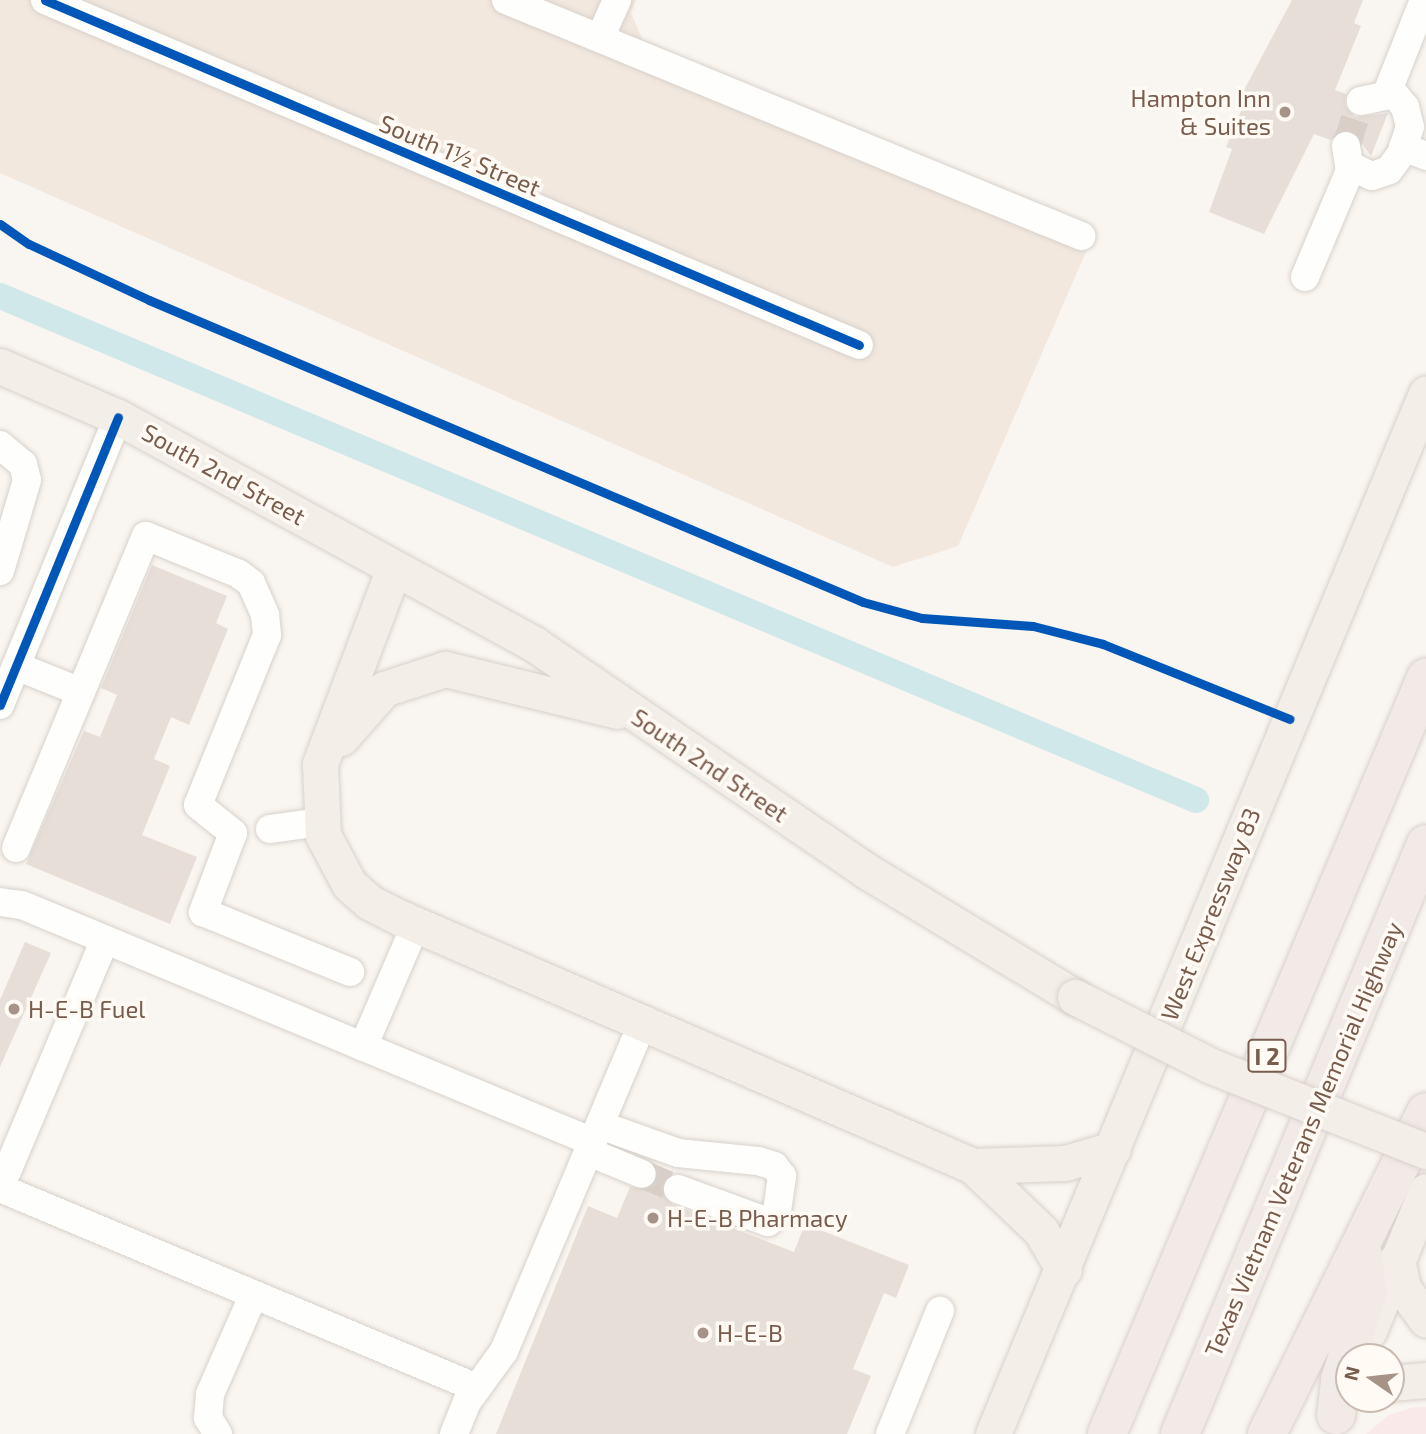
<!DOCTYPE html>
<html>
<head>
<meta charset="utf-8">
<style>
  body { margin:0 }
  #map { position:relative; width:1426px; height:1434px; overflow:hidden; background:#f9f5f0; font-family:"Exo 2",sans-serif }
  div>[style] { position:absolute }
  .residential>* { inset:0; background:#f2e8de }
  .medical>* { inset:0; background:#fae9e9 }
  .canal>* { height:26px; margin:-13px; padding:0 13px; transform-origin:13px; border-radius:13px; background:#d0e8ea }
  .building>* { inset:0; background:#e6ded7 }
  .minor-tunnel>* { height:28px; margin-top:-14px; transform-origin:0; background:repeating-linear-gradient(90deg,#d9cfc7 0 28px,transparent 0 42px) }
  .roads { filter:drop-shadow(0 0 2px #d7d1cb) drop-shadow(0 0 2px #d7d1cb) }
  .minor>* { height:28px; margin:-14px; padding:0 14px; transform-origin:14px; border-radius:14px; background:#fefefd }
  .major>* { height:35px; margin:-17.5px; padding:0 17.5px; transform-origin:17.5px; border-radius:17.5px; background:#f3eee8 }
  .highway>* { height:38px; margin:-19px; padding:0 19px; transform-origin:19px; border-radius:19px; background:#f2eae7 }
  .bridges { filter:drop-shadow(0 0 2px #dad1cc) drop-shadow(0 0 2px #dad1cc) }
  .major-bridge>* { height:35px; margin:-17.5px; padding:0 17.5px; transform-origin:17.5px; border-radius:17.5px; background:#f3eee8 }
  .cycleway>* { height:9px; margin:-4.5px; padding:0 4.5px; transform-origin:4.5px; border-radius:4.5px; background:#0057b8 }
  .dots>* { width:19px; height:19px; translate:-50% -50%; box-sizing:border-box; border:4px solid #fffaf3; border-radius:50% }
  span { translate:-50% -50%; white-space:nowrap; text-align:center; line-height:1.15; -webkit-text-stroke:7px #fffaf3; paint-order:stroke }
  .shield-label span { padding:2px 5px; background:#fffaf3; border:2px solid; border-radius:5px; -webkit-text-stroke-width:0 }
  .shield-label { font-size:23px; color:#7a5c4d; font-weight:700 }
  .poi-label { font-size:24px; color:#7a5c4d }
  .right { translate:-100% -50%; text-align:right }
  .left { translate:0 -50%; text-align:left }
  .street-label { font-size:24px; color:#7a5c4d }
  .north { position:absolute; left:1335px; top:1343px; width:70px; height:70px; box-sizing:border-box; background:#fffaf3; border:2px solid #cabbb1; border-radius:50%; rotate:284deg; font-size:19px; font-weight:700; line-height:28px; text-align:center; color:#7a5c4d }
  .north::after { content:''; display:block; margin:auto; width:24px; height:32px; background:#a69286; clip-path:polygon(50% 0,100% 100%,50% 72%,0 100%) }
</style>
</head>
<body>
<div id="map">
  <div class="residential">
    <div style="clip-path:polygon(0 0,636px 0,631px 12px,645px 46px,1095px 231px,958px 546px,893px 567px,0 173px)"></div>
  </div>
  <div class="medical">
    <div style="clip-path:polygon(1414px 1407px,1426px 1407px,1426px 1434px,1366px 1434px,1389px 1415px)"></div>
  </div>
  <div class="canal">
    <div style="left:0;top:296px;width:1298px;rotate:22.85deg"></div>
  </div>
  <div class="building">
    <div style="clip-path:polygon(1292px 0,1363px 0,1354px 23px,1361px 26px,1335px 90px,1346px 94px,1345px 105px,1355px 117px,1388px 113px,1371px 156px,1353px 131px,1343px 130px,1331px 140px,1314px 134px,1264px 234px,1209px 212px,1232px 149px,1226px 147px,1247px 96px,1243px 92px)"></div>
    <div style="clip-path:polygon(152px 565px,227px 596px,216px 623px,228px 629px,189px 725px,171px 717px,154px 759px,170px 766px,142px 835px,197px 857px,170px 924px,26px 864px,84px 731px,100px 737px,117px 695px,101px 688px)"></div>
    <div style="clip-path:polygon(25px 942px,51px 953px,0 1067px,0 1000px)"></div>
    <div style="clip-path:polygon(657px 1168px,671px 1174px,662px 1191px,672px 1204px,794px 1252px,805px 1224px,909px 1265px,896px 1298px,884px 1293px,853px 1369px,871px 1376px,847px 1434px,496px 1434px,588px 1206px,617px 1218px,630px 1187px,652px 1188px)"></div>
  </div>
  <div class="minor-tunnel">
    <div style="left:1346px;top:146px;width:47px;rotate:-71.6deg"></div>
    <div style="left:642px;top:1174px;width:39px;rotate:23deg"></div>
  </div>
  <div class="roads">
    <div class="minor">
      <div style="left:45px;top:0;width:884px;rotate:22.97deg"></div>
      <div style="left:506px;top:0;width:622px;rotate:22.31deg"></div>
      <div style="left:600px;top:38px;width:42px;rotate:-65.9deg"></div>
      <div style="left:1387px;top:93px;width:100px;rotate:-68.3deg"></div>
      <div style="left:1346px;top:146px;width:19px;rotate:81deg"></div>
      <div style="left:1349px;top:165px;width:25px;rotate:26deg"></div>
      <div style="left:1372px;top:176px;width:18px;rotate:-19deg"></div>
      <div style="left:1389px;top:170px;width:20px;rotate:-53deg"></div>
      <div style="left:1401px;top:154px;width:28px;rotate:-72deg"></div>
      <div style="left:1410px;top:127px;width:21px;rotate:-104deg"></div>
      <div style="left:1405px;top:107px;width:17px;rotate:-130deg"></div>
      <div style="left:1394px;top:94px;width:34px;rotate:168deg"></div>
      <div style="left:1403px;top:147px;width:25px;rotate:21deg"></div>
      <div style="left:1305px;top:277px;width:118px;rotate:-67.1deg"></div>
      <div style="left:0;top:445px;width:30px;rotate:40deg"></div>
      <div style="left:23px;top:464px;width:16px;rotate:76deg"></div>
      <div style="left:27px;top:480px;width:95px;rotate:106.5deg"></div>
      <div style="left:16px;top:666px;width:70px;rotate:21.8deg"></div>
      <div style="left:0;top:705px;width:311px;rotate:-67.7deg"></div>
      <div style="left:270px;top:829px;width:51px;rotate:-7.8deg"></div>
      <div style="left:16px;top:848px;width:338px;rotate:-67.4deg"></div>
      <div style="left:146px;top:536px;width:100px;rotate:22.2deg"></div>
      <div style="left:239px;top:574px;width:15px;rotate:37deg"></div>
      <div style="left:251px;top:583px;width:35px;rotate:66deg"></div>
      <div style="left:265px;top:615px;width:20px;rotate:84deg"></div>
      <div style="left:267px;top:635px;width:183px;rotate:112.1deg"></div>
      <div style="left:198px;top:805px;width:45px;rotate:38.7deg"></div>
      <div style="left:233px;top:833px;width:85px;rotate:110.8deg"></div>
      <div style="left:203px;top:912px;width:159px;rotate:22.2deg"></div>
      <div style="left:0;top:902px;width:22px;rotate:8deg"></div>
      <div style="left:22px;top:905px;width:618px;rotate:22.54deg"></div>
      <div style="left:363px;top:1047px;width:134px;rotate:-66.7deg"></div>
      <div style="left:600px;top:1125px;width:83px;rotate:19.7deg"></div>
      <div style="left:678px;top:1153px;width:80px;rotate:5.7deg"></div>
      <div style="left:758px;top:1161px;width:17px;rotate:17deg"></div>
      <div style="left:774px;top:1166px;width:13px;rotate:51deg"></div>
      <div style="left:782px;top:1176px;width:37px;rotate:98deg"></div>
      <div style="left:777px;top:1213px;width:13px;rotate:135deg"></div>
      <div style="left:768px;top:1222px;width:96px;rotate:-159.9deg"></div>
      <div style="left:589px;top:1152px;width:57px;rotate:22.5deg"></div>
      <div style="left:0;top:1188px;width:517px;rotate:22.75deg"></div>
      <div style="left:0;top:1188px;width:269px;rotate:-67.1deg"></div>
      <div style="left:218px;top:1434px;width:19px;rotate:-122deg"></div>
      <div style="left:208px;top:1418px;width:24px;rotate:-85deg"></div>
      <div style="left:210px;top:1394px;width:107px;rotate:-66.3deg"></div>
      <div style="left:454px;top:1434px;width:35px;rotate:-68deg"></div>
      <div style="left:467px;top:1402px;width:63px;rotate:-54deg"></div>
      <div style="left:504px;top:1351px;width:354px;rotate:-67.1deg"></div>
      <div style="left:890px;top:1434px;width:133px;rotate:-67.9deg"></div>
    </div>
    <div class="major">
      <div style="left:0;top:366px;width:129px;rotate:23.4deg"></div>
      <div style="left:118px;top:417px;width:474px;rotate:28.6deg"></div>
      <div style="left:534px;top:644px;width:401px;rotate:34.3deg"></div>
      <div style="left:865px;top:870px;width:245px;rotate:31.2deg"></div>
      <div style="left:394px;top:568px;width:210px;rotate:110.7deg"></div>
      <div style="left:320px;top:764px;width:71px;rotate:87.6deg"></div>
      <div style="left:323px;top:835px;width:55px;rotate:62deg"></div>
      <div style="left:349px;top:884px;width:27px;rotate:42deg"></div>
      <div style="left:369px;top:902px;width:38px;rotate:27deg"></div>
      <div style="left:403px;top:919px;width:621px;rotate:23.43deg"></div>
      <div style="left:973px;top:1166px;width:94px;rotate:43.7deg"></div>
      <div style="left:1041px;top:1231px;width:45px;rotate:59.5deg"></div>
      <div style="left:341px;top:738px;width:65px;rotate:-48.7deg"></div>
      <div style="left:384px;top:689px;width:64px;rotate:-18.2deg"></div>
      <div style="left:445px;top:669px;width:177px;rotate:13.7deg"></div>
      <div style="left:973px;top:1166px;width:92px;rotate:-1.9deg"></div>
      <div style="left:1065px;top:1163px;width:50px;rotate:-16.3deg"></div>
      <div style="left:1397px;top:1259px;width:30px;rotate:78deg"></div>
      <div style="left:1403px;top:1288px;width:39px;rotate:54deg"></div>
      <div style="left:1369px;top:1331px;width:151px;rotate:-67.8deg"></div>
      <div style="left:1391px;top:1383px;width:35px;rotate:-5deg"></div>
      <div style="left:993px;top:1434px;width:1127px;rotate:-67.4deg"></div>
    </div>
    <div class="highway">
      <div style="left:1336px;top:1415px;width:35px;rotate:-83deg"></div>
      <div style="left:1340px;top:1380px;width:91px;rotate:-72.8deg"></div>
      <div style="left:1367px;top:1293px;width:39px;rotate:-96deg"></div>
      <div style="left:1107px;top:1434px;width:821px;rotate:-67.12deg"></div>
      <div style="left:1180px;top:1434px;width:639px;rotate:-67.37deg"></div>
      <div style="left:1267px;top:1434px;width:359px;rotate:-63.7deg"></div>
    </div>
  </div>
  <div class="bridges">
    <div class="major-bridge">
      <div style="left:1075px;top:997px;width:153px;rotate:26.9deg"></div>
      <div style="left:1211px;top:1066px;width:231px;rotate:21.6deg"></div>
    </div>
  </div>
  <div class="cycleway">
    <div style="left:45px;top:0;width:884px;rotate:22.97deg"></div>
    <div style="left:0;top:224px;width:35px;rotate:35deg"></div>
    <div style="left:29px;top:244px;width:132px;rotate:25deg"></div>
    <div style="left:149px;top:300px;width:775px;rotate:22.93deg"></div>
    <div style="left:863px;top:602px;width:61px;rotate:15.2deg"></div>
    <div style="left:922px;top:618px;width:111px;rotate:4.1deg"></div>
    <div style="left:1033px;top:626px;width:72px;rotate:14.4deg"></div>
    <div style="left:1103px;top:644px;width:201px;rotate:21.9deg"></div>
    <div style="left:0;top:705px;width:311px;rotate:-67.7deg"></div>
  </div>
  <div class="dots">
    <div style="left:1285px;top:112px;background:#a69286"></div>
    <div style="left:14px;top:1009px;background:#a69286"></div>
    <div style="left:653px;top:1218px;background:#a69286"></div>
    <div style="left:703px;top:1333px;background:#a69286"></div>
  </div>
  <div class="shield-label">
    <span style="left:1267px;top:1056px">I 2</span>
  </div>
  <div class="poi-label">
    <span class="right" style="left:1271px;top:112px">Hampton Inn<br>&amp; Suites</span>
    <span class="left" style="left:28px;top:1009px">H-E-B Fuel</span>
    <span class="left" style="left:667px;top:1218px">H-E-B Pharmacy</span>
    <span class="left" style="left:717px;top:1333px">H-E-B</span>
  </div>
  <div class="street-label">
    <span style="left:460px;top:155px;rotate:23deg">South 1½ Street</span>
    <span style="left:224px;top:474px;rotate:29deg">South 2nd Street</span>
    <span style="left:710px;top:765px;rotate:34deg">South 2nd Street</span>
    <span style="left:1210px;top:914px;rotate:-68deg">West Expressway 83</span>
    <span style="left:1303px;top:1139px;rotate:-67deg">Texas Vietnam Veterans Memorial Highway</span>
  </div>
  <div class="north">N</div>
</div>
</body>
</html>
